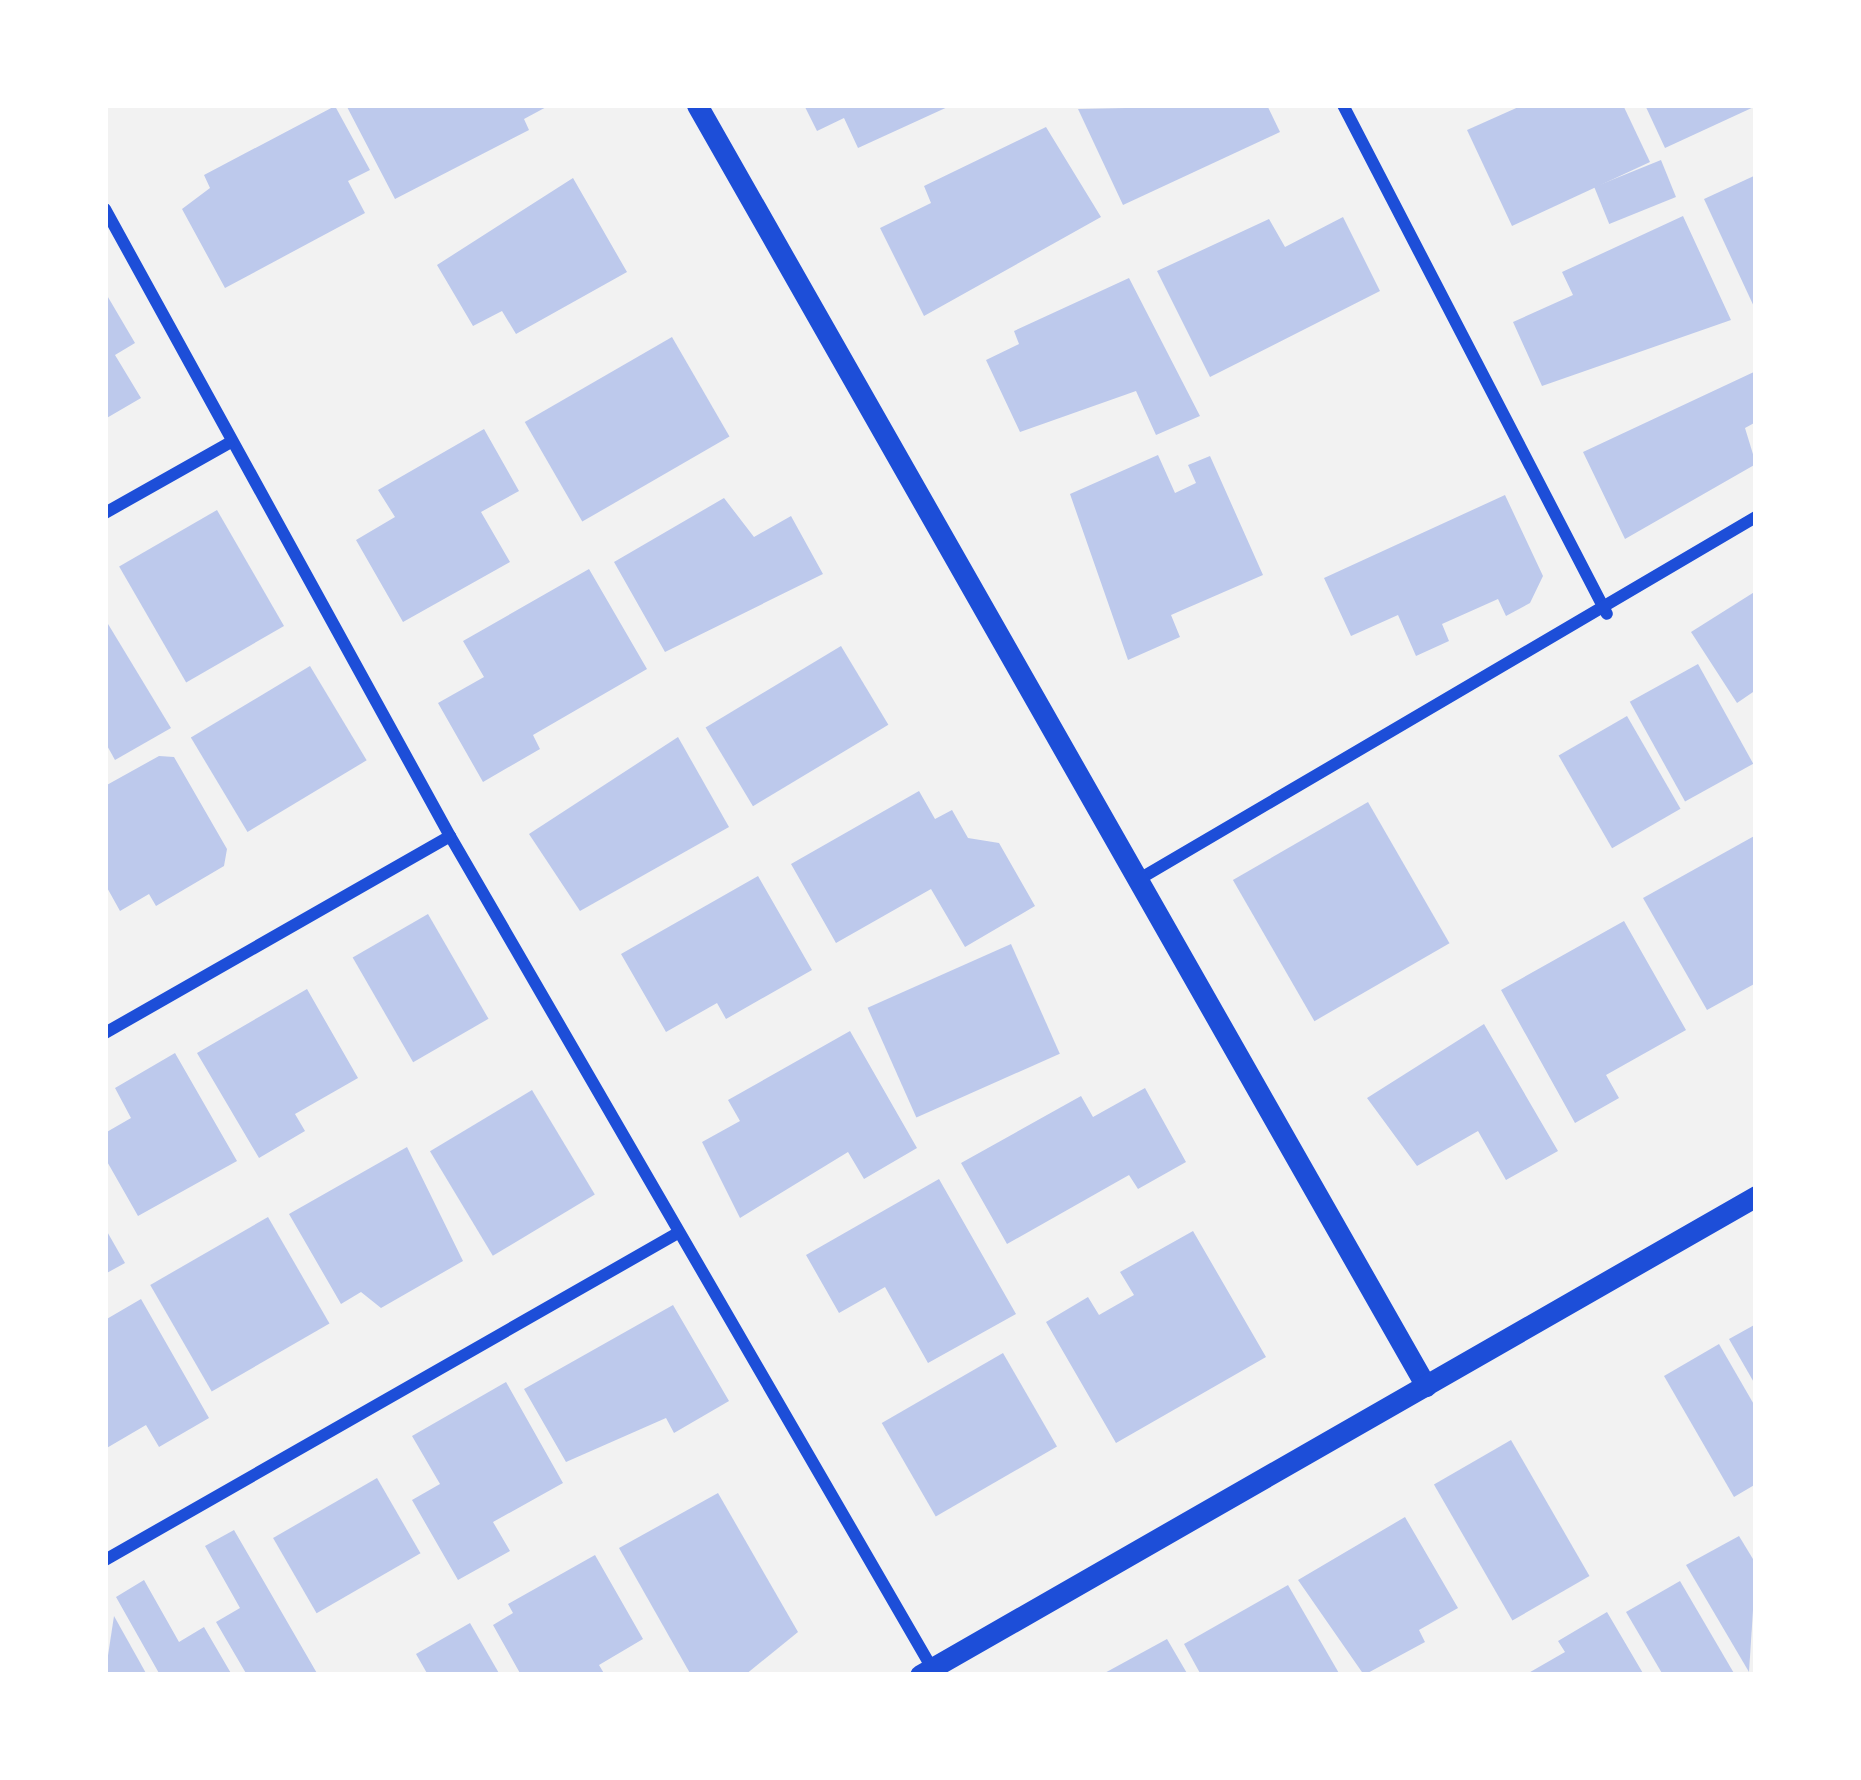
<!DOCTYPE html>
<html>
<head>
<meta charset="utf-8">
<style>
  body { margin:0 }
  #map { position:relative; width:1861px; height:1780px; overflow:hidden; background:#f2f2f2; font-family:Lora,serif }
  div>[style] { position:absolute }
  .building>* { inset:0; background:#bdc9ec; transform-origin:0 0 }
  .minor>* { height:12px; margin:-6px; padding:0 6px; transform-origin:6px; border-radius:6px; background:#1d4ed8 }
  .tertiary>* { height:21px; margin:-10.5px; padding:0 10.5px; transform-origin:10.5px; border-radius:10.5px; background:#1d4ed8 }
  span { translate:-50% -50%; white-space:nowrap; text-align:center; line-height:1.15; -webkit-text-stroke:10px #fff; paint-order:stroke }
  .frame { position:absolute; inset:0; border:108px solid #fff; pointer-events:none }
</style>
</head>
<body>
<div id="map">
  <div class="building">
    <div style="clip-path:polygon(346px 105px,550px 105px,524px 119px,529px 130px,395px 199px)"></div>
    <div style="clip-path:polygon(804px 105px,952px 105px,858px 148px,844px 118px,817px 131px)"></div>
    <div style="clip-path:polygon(1267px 105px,1280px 132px,1123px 205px,1078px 109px)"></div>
    <div style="clip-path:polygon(1523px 105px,1623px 105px,1650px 162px,1512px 226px,1467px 130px)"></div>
    <div style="clip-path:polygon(1645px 105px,1756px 105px,1756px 106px,1665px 148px)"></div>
    <div style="clip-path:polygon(335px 106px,370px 170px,348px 181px,365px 213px,225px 288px,182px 209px,210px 188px,204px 175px)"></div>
    <div style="clip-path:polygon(1046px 127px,1101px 217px,924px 316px,880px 228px,931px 203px,924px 186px)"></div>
    <div style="left:1661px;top:160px;width:40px;height:72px;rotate:68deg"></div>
    <div style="clip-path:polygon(1756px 175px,1756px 311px,1704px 199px)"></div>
    <div style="clip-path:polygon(573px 178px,627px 272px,516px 334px,502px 311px,473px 326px,437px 265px)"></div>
    <div style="clip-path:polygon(1683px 216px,1731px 320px,1542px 386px,1513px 322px,1573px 295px,1562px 272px)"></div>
    <div style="clip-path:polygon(1343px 217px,1380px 291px,1210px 377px,1157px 271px,1269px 219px,1285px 247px)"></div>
    <div style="clip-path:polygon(1129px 278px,1200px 416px,1156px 435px,1136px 391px,1020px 432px,986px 360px,1019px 344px,1014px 331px)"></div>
    <div style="clip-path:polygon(105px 292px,135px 343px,115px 355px,141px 398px,105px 419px)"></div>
    <div style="left:672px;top:337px;width:115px;height:170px;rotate:60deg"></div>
    <div style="clip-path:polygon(1756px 371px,1756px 422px,1745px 428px,1756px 464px,1625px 539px,1583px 452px)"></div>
    <div style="clip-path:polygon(484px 429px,519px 491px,481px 512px,510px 562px,403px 622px,356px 540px,395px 517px,378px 490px)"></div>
    <div style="clip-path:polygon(1158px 455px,1175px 493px,1196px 483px,1188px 465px,1210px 456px,1263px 575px,1171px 615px,1180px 637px,1128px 660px,1070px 494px)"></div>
    <div style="clip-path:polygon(1505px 495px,1543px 576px,1530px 603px,1506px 616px,1498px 599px,1442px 624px,1449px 641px,1416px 656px,1398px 615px,1351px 636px,1324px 578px)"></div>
    <div style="clip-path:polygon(724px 498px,754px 537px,791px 516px,823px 574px,665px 652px,614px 562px)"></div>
    <div style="left:217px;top:510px;width:134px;height:113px;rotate:60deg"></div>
    <div style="clip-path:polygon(589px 569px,647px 669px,533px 735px,540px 749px,483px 782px,438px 703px,484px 677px,463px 641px)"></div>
    <div style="clip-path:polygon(1756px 591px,1756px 690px,1737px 703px,1691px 632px)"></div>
    <div style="clip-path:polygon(105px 619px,171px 728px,115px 760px,105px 742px)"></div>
    <div style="left:841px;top:646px;width:92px;height:158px;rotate:59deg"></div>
    <div style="left:1698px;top:664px;width:114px;height:78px;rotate:61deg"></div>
    <div style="left:310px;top:666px;width:110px;height:139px;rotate:59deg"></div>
    <div style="left:1627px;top:716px;width:107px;height:79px;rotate:60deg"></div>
    <div style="clip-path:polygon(678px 737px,729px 827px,580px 911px,529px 834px)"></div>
    <div style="clip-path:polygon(159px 756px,174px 757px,227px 849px,224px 866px,156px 906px,149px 894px,120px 911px,105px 884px,105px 786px)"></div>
    <div style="clip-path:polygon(919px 791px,935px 819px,952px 810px,968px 838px,999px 843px,1035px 906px,965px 947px,931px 889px,836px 943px,791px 864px)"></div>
    <div style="left:1368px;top:802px;width:163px;height:156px;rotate:60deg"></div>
    <div style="clip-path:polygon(1756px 835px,1756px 983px,1707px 1010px,1643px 898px)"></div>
    <div style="clip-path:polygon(758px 876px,812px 970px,726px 1019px,717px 1003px,666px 1032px,621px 954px)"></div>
    <div style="left:428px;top:914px;width:121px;height:87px;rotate:60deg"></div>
    <div style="clip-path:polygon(1624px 921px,1686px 1030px,1606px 1075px,1619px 1098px,1575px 1123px,1501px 990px)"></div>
    <div style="left:1011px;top:944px;width:120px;height:157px;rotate:66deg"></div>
    <div style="clip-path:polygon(307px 989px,358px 1078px,295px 1114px,305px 1131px,259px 1158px,197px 1053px)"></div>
    <div style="clip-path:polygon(1484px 1024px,1558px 1151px,1506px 1180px,1478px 1131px,1417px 1166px,1367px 1098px)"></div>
    <div style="clip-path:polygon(850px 1031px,917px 1148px,864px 1179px,848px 1152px,740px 1218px,702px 1142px,740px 1121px,728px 1100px)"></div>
    <div style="clip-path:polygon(175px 1053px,237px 1161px,138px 1216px,105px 1158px,105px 1133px,131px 1118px,115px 1088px)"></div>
    <div style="clip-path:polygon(1145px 1088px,1186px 1162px,1138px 1189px,1129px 1175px,1007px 1244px,961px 1163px,1081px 1096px,1093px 1117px)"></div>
    <div style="left:532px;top:1090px;width:122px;height:119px;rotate:59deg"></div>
    <div style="clip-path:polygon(407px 1147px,463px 1261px,381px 1308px,361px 1292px,341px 1304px,289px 1214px)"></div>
    <div style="clip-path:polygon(939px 1179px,1016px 1314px,928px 1363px,885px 1287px,839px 1313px,806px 1255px)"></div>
    <div style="left:268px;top:1217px;width:123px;height:136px;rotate:60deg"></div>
    <div style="clip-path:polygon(105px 1228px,125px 1263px,105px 1274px)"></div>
    <div style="clip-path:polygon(1193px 1231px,1266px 1357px,1116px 1443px,1046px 1322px,1088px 1297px,1099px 1315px,1134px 1295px,1120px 1272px)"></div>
    <div style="clip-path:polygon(141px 1299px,209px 1418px,159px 1447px,146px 1425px,105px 1449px,105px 1320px)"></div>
    <div style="clip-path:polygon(673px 1305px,729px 1401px,674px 1433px,666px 1418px,566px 1462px,524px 1389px)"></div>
    <div style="clip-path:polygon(1756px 1324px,1756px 1386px,1729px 1339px)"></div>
    <div style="clip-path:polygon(1719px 1344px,1756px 1408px,1756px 1484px,1734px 1497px,1664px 1376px)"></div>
    <div style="left:1003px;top:1353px;width:108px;height:140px;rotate:60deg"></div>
    <div style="clip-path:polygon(506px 1382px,563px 1483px,493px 1522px,510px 1551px,458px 1580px,412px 1500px,440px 1484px,412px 1436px)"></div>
    <div style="left:1511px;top:1440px;width:157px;height:89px;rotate:60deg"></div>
    <div style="left:377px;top:1478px;width:87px;height:120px;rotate:60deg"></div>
    <div style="clip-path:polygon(718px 1493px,798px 1632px,745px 1675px,691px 1675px,619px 1548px)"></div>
    <div style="clip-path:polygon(1405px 1517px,1458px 1608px,1419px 1630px,1425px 1642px,1364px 1675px,1298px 1580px)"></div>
    <div style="clip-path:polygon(234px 1530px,318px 1675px,247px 1675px,216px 1622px,240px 1608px,205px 1546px)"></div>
    <div style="clip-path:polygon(1739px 1536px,1756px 1564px,1749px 1672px,1686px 1565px)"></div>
    <div style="clip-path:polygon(595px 1555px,643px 1639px,599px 1665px,605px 1675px,521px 1675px,493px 1625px,513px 1613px,508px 1604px)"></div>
    <div style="clip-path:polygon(144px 1580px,179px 1642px,204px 1627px,232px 1675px,160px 1675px,116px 1597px)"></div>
    <div style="clip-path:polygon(1680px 1581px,1735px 1675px,1663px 1675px,1626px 1612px)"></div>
    <div style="clip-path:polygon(1288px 1585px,1340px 1675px,1201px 1675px,1184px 1644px)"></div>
    <div style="clip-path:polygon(1607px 1612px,1644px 1675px,1525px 1675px,1565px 1652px,1558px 1641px)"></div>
    <div style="clip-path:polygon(114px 1616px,147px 1675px,105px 1675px)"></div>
    <div style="clip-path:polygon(470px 1623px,500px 1675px,428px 1675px,416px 1654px)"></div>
    <div style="clip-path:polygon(1167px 1639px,1188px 1675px,1101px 1675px)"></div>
  </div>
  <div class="minor">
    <div style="left:1343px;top:105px;width:573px;rotate:62.59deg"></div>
    <div style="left:105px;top:209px;width:716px;rotate:61.18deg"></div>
    <div style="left:450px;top:836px;width:962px;rotate:59.92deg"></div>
    <div style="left:105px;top:513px;width:142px;rotate:-29.4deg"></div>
    <div style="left:1136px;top:881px;width:719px;rotate:-30.42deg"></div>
    <div style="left:105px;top:1033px;width:397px;rotate:-29.7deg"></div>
    <div style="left:105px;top:1560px;width:658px;rotate:-29.72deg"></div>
  </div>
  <div class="tertiary">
    <div style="left:697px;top:105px;width:1474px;rotate:60.36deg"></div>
    <div style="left:920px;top:1675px;width:964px;rotate:-29.81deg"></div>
  </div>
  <div class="frame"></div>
</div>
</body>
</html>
